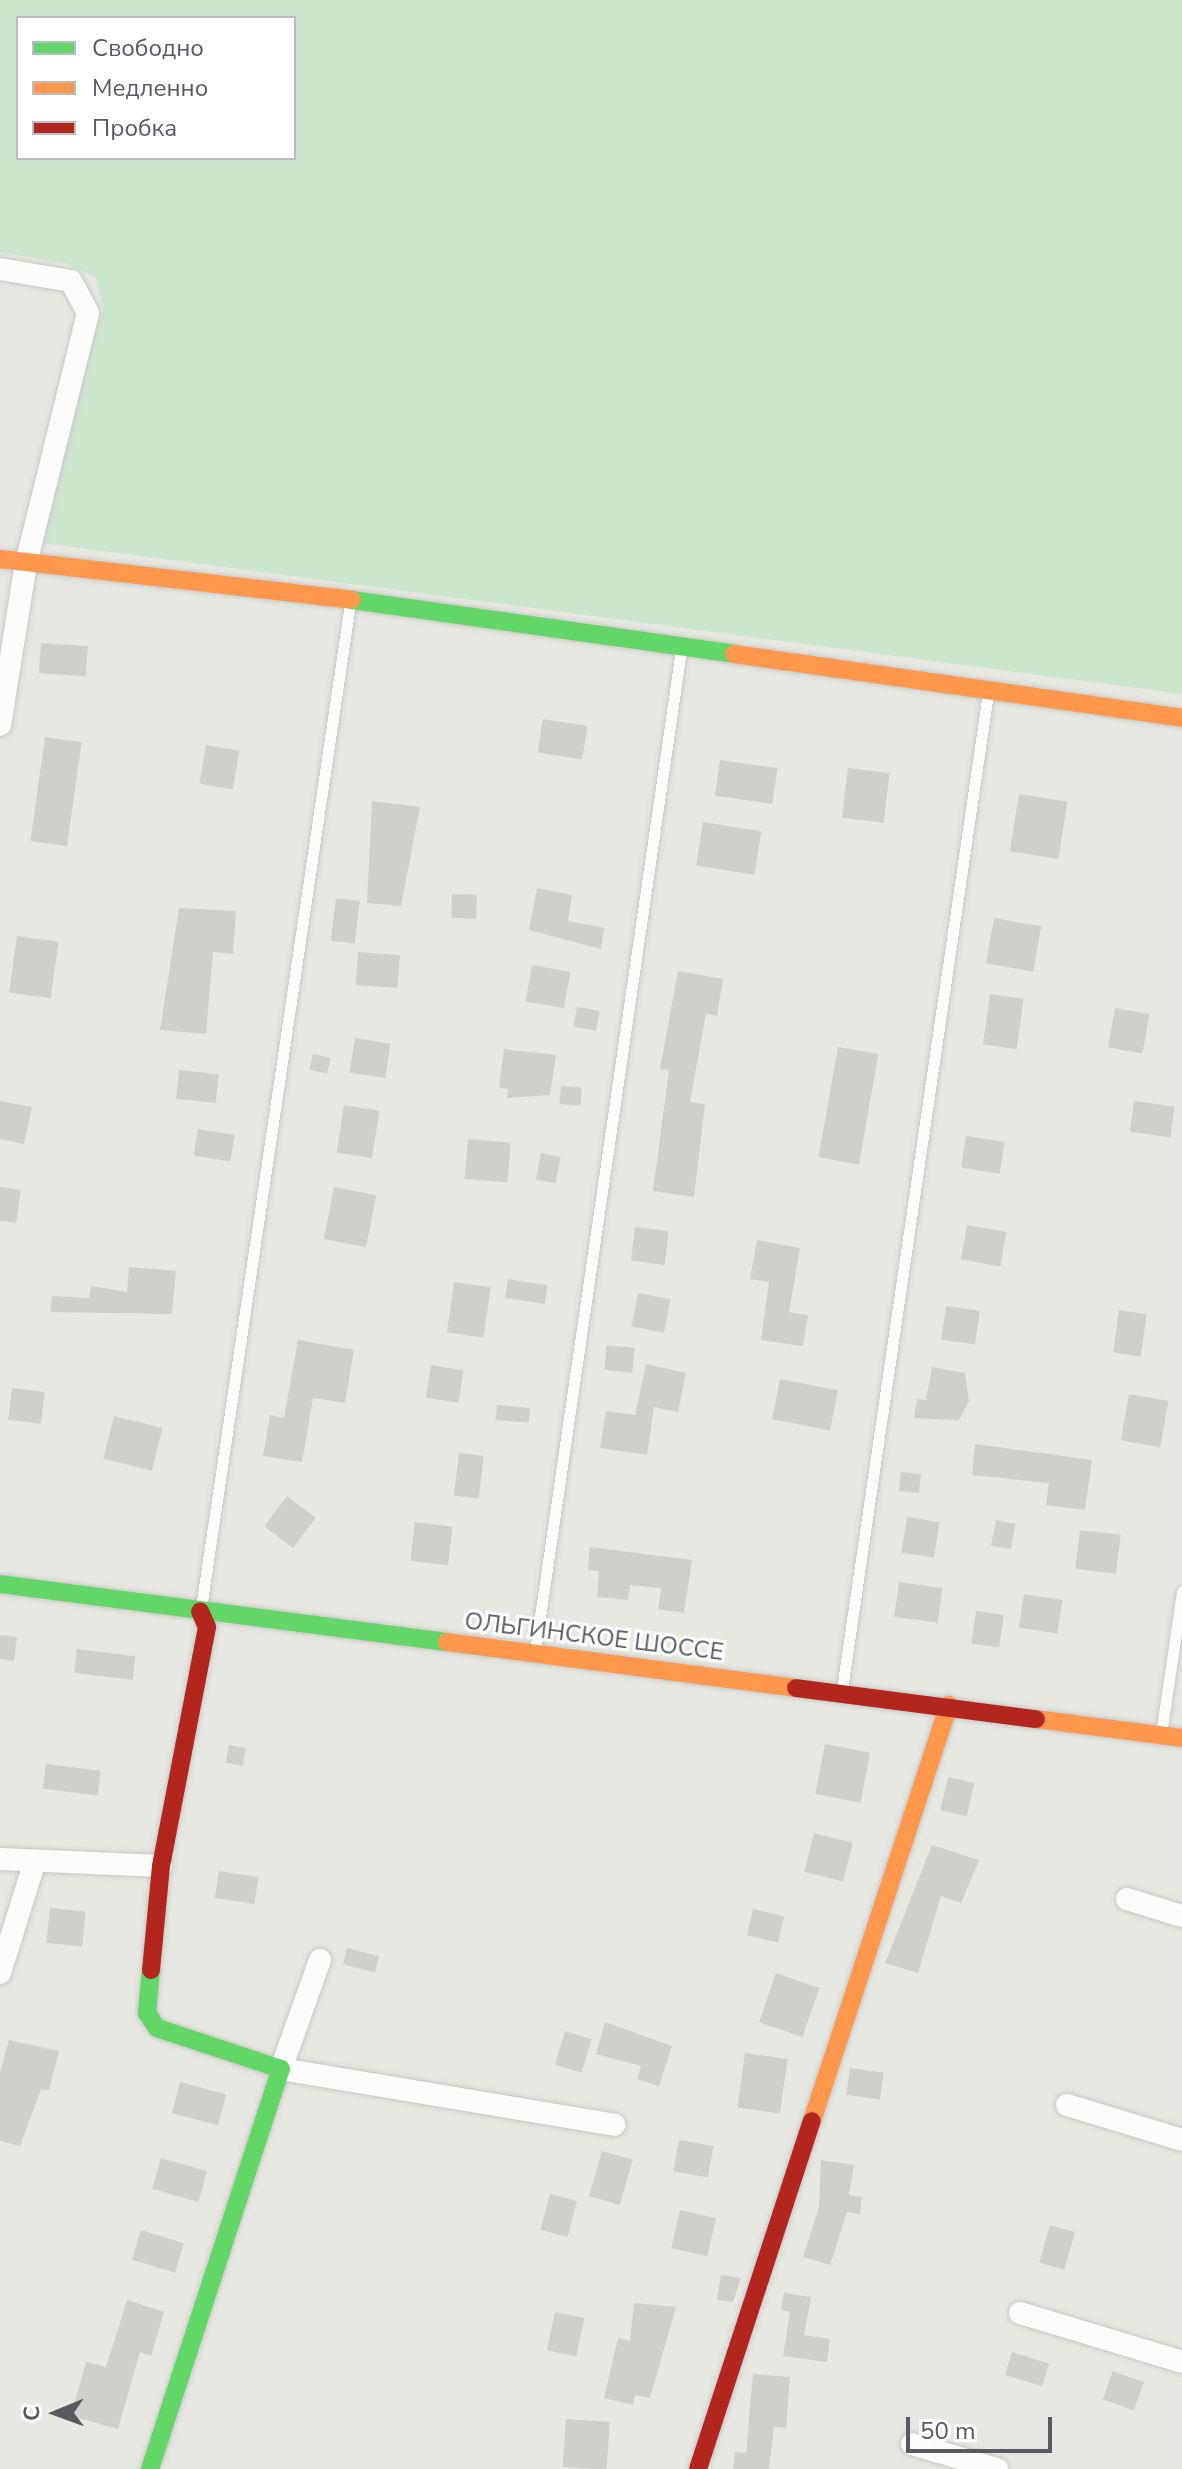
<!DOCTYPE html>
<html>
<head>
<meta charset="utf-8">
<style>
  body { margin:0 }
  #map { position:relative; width:1182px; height:2469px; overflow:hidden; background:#e8e8e2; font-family:"Nunito Sans",sans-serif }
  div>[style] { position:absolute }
  .green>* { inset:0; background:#cde7ce }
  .building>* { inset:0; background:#d0cfcc; transform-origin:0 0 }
  .roads { filter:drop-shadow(0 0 2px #c7c7c7) drop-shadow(0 0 2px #c7c7c7) }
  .lane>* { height:11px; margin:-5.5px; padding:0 5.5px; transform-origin:5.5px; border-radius:5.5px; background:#fcfcfb }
  .street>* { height:22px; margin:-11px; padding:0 11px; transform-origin:11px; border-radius:11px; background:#fcfcfb }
  .fast>* { height:18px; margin:-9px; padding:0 9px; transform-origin:9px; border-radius:9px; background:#63d668 }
  .slow>* { height:18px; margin:-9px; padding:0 9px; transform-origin:9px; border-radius:9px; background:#ff974d }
  .jam>* { height:18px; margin:-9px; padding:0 9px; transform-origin:9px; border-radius:9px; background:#b3261e }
  span { translate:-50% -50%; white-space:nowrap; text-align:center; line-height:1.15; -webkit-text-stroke:6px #fff; paint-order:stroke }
  .street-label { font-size:24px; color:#575a61 }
  .legend { position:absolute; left:16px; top:16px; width:280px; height:144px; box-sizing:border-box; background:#fff; border:2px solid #bcbdc0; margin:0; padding:10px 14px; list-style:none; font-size:24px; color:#575a61 }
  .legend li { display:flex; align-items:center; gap:16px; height:40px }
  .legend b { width:40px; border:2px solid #bcbdc0 }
  .north { position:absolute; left:16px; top:2373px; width:80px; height:80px; -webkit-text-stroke:6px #fff; paint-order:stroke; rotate:269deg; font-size:22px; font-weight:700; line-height:32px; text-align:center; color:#575a61 }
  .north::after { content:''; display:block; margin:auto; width:28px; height:36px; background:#575a61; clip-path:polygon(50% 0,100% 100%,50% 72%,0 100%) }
  .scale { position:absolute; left:906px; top:2417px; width:146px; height:36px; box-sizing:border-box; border:4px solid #575a61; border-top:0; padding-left:10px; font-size:24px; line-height:28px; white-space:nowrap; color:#575a61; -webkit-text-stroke:6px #fff; paint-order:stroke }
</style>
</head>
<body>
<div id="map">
  <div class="green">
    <div style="clip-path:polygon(evenodd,0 0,1182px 0,1182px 694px,42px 543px,37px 524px,103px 308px,96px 278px,68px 264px,0 252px,0 0,18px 18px,294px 18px,294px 158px,18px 158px,18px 18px)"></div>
  </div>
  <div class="building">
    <div style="left:41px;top:643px;width:47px;height:30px;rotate:4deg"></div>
    <div style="left:543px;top:719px;width:45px;height:34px;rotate:9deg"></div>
    <div style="left:45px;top:737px;width:37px;height:105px;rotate:8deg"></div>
    <div style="left:206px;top:745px;width:34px;height:39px;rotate:10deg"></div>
    <div style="left:720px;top:760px;width:58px;height:36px;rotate:8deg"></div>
    <div style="left:848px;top:768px;width:42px;height:50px;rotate:7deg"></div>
    <div style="left:1019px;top:794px;width:49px;height:58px;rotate:9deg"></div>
    <div style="clip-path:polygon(372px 801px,420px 807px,401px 906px,367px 903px)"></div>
    <div style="left:703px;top:822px;width:59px;height:44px;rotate:9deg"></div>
    <div style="clip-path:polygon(537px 888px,572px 895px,568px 921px,604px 928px,601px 949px,529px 930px)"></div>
    <div style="left:452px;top:894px;width:25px;height:24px;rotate:2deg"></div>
    <div style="left:336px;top:898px;width:24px;height:43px;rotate:7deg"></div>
    <div style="clip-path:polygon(179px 908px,236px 911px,233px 954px,213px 952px,206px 1034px,160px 1030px)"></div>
    <div style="left:994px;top:918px;width:48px;height:46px;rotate:10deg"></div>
    <div style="left:17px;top:936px;width:42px;height:57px;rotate:8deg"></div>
    <div style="left:358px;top:952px;width:42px;height:33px;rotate:4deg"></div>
    <div style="left:532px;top:965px;width:39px;height:37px;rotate:10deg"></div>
    <div style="clip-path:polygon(678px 971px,723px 979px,717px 1016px,706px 1014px,690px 1102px,705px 1104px,694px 1197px,653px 1191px,669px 1070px,660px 1069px)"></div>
    <div style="left:990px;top:994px;width:34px;height:51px;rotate:8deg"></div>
    <div style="left:577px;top:1007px;width:23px;height:20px;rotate:10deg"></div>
    <div style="left:1115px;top:1008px;width:35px;height:40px;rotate:10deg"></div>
    <div style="left:355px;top:1038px;width:36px;height:35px;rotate:9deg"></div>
    <div style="left:838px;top:1047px;width:41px;height:112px;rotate:10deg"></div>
    <div style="clip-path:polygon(504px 1049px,556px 1055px,550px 1095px,507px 1098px,508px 1089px,499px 1088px)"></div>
    <div style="left:313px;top:1054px;width:18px;height:16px;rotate:13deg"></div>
    <div style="left:179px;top:1070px;width:40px;height:29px;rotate:6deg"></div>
    <div style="left:561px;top:1086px;width:21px;height:18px;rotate:5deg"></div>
    <div style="clip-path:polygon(0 1101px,32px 1107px,24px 1144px,0 1139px)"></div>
    <div style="left:1134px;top:1101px;width:41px;height:31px;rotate:8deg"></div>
    <div style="left:344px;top:1105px;width:36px;height:48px;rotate:9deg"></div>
    <div style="left:198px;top:1129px;width:37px;height:27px;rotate:9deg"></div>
    <div style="left:966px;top:1136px;width:39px;height:32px;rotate:9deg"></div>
    <div style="left:468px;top:1139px;width:43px;height:40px;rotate:5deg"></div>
    <div style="left:541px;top:1153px;width:20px;height:27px;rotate:11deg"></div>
    <div style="clip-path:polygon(0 1187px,21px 1190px,16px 1223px,0 1221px)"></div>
    <div style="left:334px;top:1187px;width:43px;height:53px;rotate:11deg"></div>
    <div style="left:967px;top:1225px;width:40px;height:35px;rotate:10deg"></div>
    <div style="left:635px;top:1227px;width:34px;height:34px;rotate:7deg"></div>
    <div style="clip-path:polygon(757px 1240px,800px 1248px,789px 1312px,808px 1315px,803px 1346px,761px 1340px,769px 1282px,750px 1279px)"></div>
    <div style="clip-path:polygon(129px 1267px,176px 1271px,172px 1314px,50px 1312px,52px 1296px,89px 1298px,91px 1286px,127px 1292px)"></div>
    <div style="left:508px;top:1279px;width:40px;height:19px;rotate:9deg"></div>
    <div style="left:454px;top:1282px;width:37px;height:51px;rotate:8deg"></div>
    <div style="left:638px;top:1293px;width:33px;height:34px;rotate:11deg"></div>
    <div style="left:946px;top:1306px;width:34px;height:34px;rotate:8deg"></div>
    <div style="left:1119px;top:1310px;width:28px;height:43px;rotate:8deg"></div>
    <div style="clip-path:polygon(298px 1340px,354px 1350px,345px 1403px,313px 1398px,302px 1462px,263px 1456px,270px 1415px,284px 1418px)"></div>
    <div style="left:607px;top:1345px;width:28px;height:25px;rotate:6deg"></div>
    <div style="clip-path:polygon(646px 1364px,686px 1373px,678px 1412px,654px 1407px,647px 1455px,600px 1448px,606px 1411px,635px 1415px)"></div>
    <div style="left:431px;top:1365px;width:33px;height:33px;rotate:9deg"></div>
    <div style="clip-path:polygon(932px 1367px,965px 1373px,969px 1401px,959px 1420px,914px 1418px,917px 1399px,926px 1400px)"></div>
    <div style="left:780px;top:1379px;width:59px;height:41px;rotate:11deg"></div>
    <div style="left:12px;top:1388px;width:33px;height:32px;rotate:7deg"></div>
    <div style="left:1129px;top:1394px;width:40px;height:47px;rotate:10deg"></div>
    <div style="left:497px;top:1405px;width:33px;height:15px;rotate:5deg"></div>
    <div style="left:114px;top:1416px;width:50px;height:44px;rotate:14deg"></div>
    <div style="clip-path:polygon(975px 1444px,1092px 1460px,1085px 1510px,1046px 1505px,1049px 1483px,972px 1475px)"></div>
    <div style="left:459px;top:1453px;width:25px;height:43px;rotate:7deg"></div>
    <div style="left:901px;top:1472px;width:20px;height:19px;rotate:6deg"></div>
    <div style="left:287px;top:1496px;width:36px;height:38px;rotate:37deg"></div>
    <div style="left:907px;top:1517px;width:33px;height:36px;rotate:9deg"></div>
    <div style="left:996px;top:1520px;width:20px;height:26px;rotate:11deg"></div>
    <div style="left:415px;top:1522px;width:38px;height:39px;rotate:7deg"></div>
    <div style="left:1080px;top:1530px;width:41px;height:39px;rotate:7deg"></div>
    <div style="clip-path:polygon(590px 1547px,692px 1560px,684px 1613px,658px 1609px,661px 1588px,630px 1585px,628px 1600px,597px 1597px,599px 1571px,588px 1570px)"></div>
    <div style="left:899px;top:1582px;width:44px;height:35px;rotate:8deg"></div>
    <div style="left:1024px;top:1594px;width:39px;height:34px;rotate:9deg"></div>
    <div style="left:976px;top:1611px;width:28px;height:33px;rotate:8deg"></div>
    <div style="clip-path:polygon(0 1635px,17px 1637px,14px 1661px,0 1659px)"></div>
    <div style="left:77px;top:1649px;width:59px;height:24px;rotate:7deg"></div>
    <div style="left:825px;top:1744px;width:46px;height:51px;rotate:11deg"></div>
    <div style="left:229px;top:1745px;width:17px;height:18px;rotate:10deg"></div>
    <div style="left:46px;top:1764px;width:55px;height:25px;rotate:7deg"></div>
    <div style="left:948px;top:1777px;width:27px;height:34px;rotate:13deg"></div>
    <div style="left:814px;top:1833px;width:40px;height:40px;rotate:14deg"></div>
    <div style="clip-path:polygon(932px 1845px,979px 1860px,961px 1903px,941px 1896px,918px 1973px,885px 1963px)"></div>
    <div style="left:219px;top:1871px;width:40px;height:27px;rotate:9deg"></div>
    <div style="left:50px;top:1908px;width:36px;height:35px;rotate:6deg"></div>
    <div style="left:753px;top:1909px;width:32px;height:27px;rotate:13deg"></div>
    <div style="left:347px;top:1948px;width:33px;height:17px;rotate:14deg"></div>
    <div style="left:776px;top:1973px;width:46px;height:52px;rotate:19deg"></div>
    <div style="clip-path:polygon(605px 2022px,672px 2046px,659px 2086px,637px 2079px,641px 2066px,596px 2054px)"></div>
    <div style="left:565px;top:2031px;width:28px;height:35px;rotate:17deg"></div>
    <div style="clip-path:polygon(9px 2040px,59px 2051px,49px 2090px,41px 2089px,20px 2146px,0 2141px,0 2072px)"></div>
    <div style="left:745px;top:2053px;width:43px;height:55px;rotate:8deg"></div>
    <div style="left:850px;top:2068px;width:34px;height:27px;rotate:8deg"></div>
    <div style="left:180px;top:2082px;width:48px;height:32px;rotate:15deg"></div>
    <div style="left:679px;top:2140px;width:35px;height:32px;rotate:10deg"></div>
    <div style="left:602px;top:2151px;width:32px;height:47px;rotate:16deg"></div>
    <div style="left:161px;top:2158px;width:48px;height:32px;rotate:16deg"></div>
    <div style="clip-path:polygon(821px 2160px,854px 2165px,849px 2195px,862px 2197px,860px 2214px,847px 2212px,830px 2265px,803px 2257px,819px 2207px)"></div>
    <div style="left:550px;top:2194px;width:28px;height:37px;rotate:15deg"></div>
    <div style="left:680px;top:2210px;width:37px;height:39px;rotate:13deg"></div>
    <div style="left:1050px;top:2225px;width:26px;height:39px;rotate:16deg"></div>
    <div style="left:141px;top:2230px;width:45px;height:31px;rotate:17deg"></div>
    <div style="clip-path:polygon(721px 2275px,741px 2278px,733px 2302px,717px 2300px)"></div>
    <div style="clip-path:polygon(784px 2293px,811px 2297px,804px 2335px,830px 2339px,827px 2362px,783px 2356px,790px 2312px,781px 2310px)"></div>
    <div style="clip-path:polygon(127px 2300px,164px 2312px,151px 2356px,140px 2352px,118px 2429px,71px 2416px,86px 2362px,106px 2367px)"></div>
    <div style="clip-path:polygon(634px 2303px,676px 2307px,650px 2398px,635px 2395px,633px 2405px,604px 2398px,618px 2338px,630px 2341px)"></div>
    <div style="left:555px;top:2312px;width:30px;height:39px;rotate:12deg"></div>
    <div style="left:1012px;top:2352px;width:39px;height:24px;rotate:17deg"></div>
    <div style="left:1113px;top:2371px;width:33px;height:30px;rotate:20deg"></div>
    <div style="clip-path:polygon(753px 2374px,790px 2377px,786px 2428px,774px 2427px,769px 2469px,733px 2469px,735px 2452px,746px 2453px)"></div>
    <div style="left:566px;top:2419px;width:44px;height:48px;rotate:4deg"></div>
  </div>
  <div class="roads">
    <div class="lane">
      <div style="left:201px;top:1608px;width:1015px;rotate:-81.56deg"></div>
      <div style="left:535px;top:1651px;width:1012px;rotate:-81.7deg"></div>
      <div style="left:842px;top:1689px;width:1007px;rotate:-81.66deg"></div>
      <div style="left:1161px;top:1734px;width:144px;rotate:-81.6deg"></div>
    </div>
    <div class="street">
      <div style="left:0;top:269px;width:72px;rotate:9.6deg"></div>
      <div style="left:71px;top:281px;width:36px;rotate:62deg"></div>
      <div style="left:88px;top:313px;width:258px;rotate:103.9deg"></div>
      <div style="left:26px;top:563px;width:164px;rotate:99.1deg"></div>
      <div style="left:0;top:1859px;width:161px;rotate:2.5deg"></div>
      <div style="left:1127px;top:1899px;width:58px;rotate:17.2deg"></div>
      <div style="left:320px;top:1960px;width:116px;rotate:109.7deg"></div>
      <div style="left:281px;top:2069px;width:338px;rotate:9.5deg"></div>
      <div style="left:0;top:1973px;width:114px;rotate:-72.7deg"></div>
      <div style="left:1067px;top:2105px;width:120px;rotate:16.9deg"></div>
      <div style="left:1020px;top:2313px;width:169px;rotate:16.8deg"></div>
      <div style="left:912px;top:2444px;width:89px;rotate:16.4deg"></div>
    </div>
    <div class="fast">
      <div style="left:352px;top:600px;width:386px;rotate:8deg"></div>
      <div style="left:0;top:1584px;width:451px;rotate:7.4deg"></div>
      <div style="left:150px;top:2469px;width:421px;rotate:-71.9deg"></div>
      <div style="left:281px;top:2069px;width:131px;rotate:-161.7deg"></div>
      <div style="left:157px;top:2028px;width:18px;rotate:-124deg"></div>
      <div style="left:147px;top:2013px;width:43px;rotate:-84.7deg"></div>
    </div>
    <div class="slow">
      <div style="left:0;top:559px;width:354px;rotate:6.6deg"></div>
      <div style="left:734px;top:654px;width:453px;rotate:8.1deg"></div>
      <div style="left:447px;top:1642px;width:352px;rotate:7.5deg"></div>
      <div style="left:1036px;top:1719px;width:147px;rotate:7.4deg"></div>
      <div style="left:812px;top:2121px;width:438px;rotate:-71.8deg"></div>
    </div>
    <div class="jam">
      <div style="left:796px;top:1688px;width:242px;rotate:7.4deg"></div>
      <div style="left:151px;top:1970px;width:104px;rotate:-84.5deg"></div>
      <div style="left:161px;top:1866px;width:243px;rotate:-79.1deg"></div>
      <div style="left:207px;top:1627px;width:17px;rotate:-114deg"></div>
      <div style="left:698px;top:2469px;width:366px;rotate:-71.9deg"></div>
    </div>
  </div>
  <div class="street-label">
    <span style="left:594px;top:1637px;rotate:7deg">ОЛЬГИНСКОЕ ШОССЕ</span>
  </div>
  <ul class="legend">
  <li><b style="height:10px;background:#63d668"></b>Свободно</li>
  <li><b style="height:10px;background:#ff974d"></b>Медленно</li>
  <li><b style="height:10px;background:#b3261e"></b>Пробка</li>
  </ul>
  <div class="north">С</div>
  <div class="scale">50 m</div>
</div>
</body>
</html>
